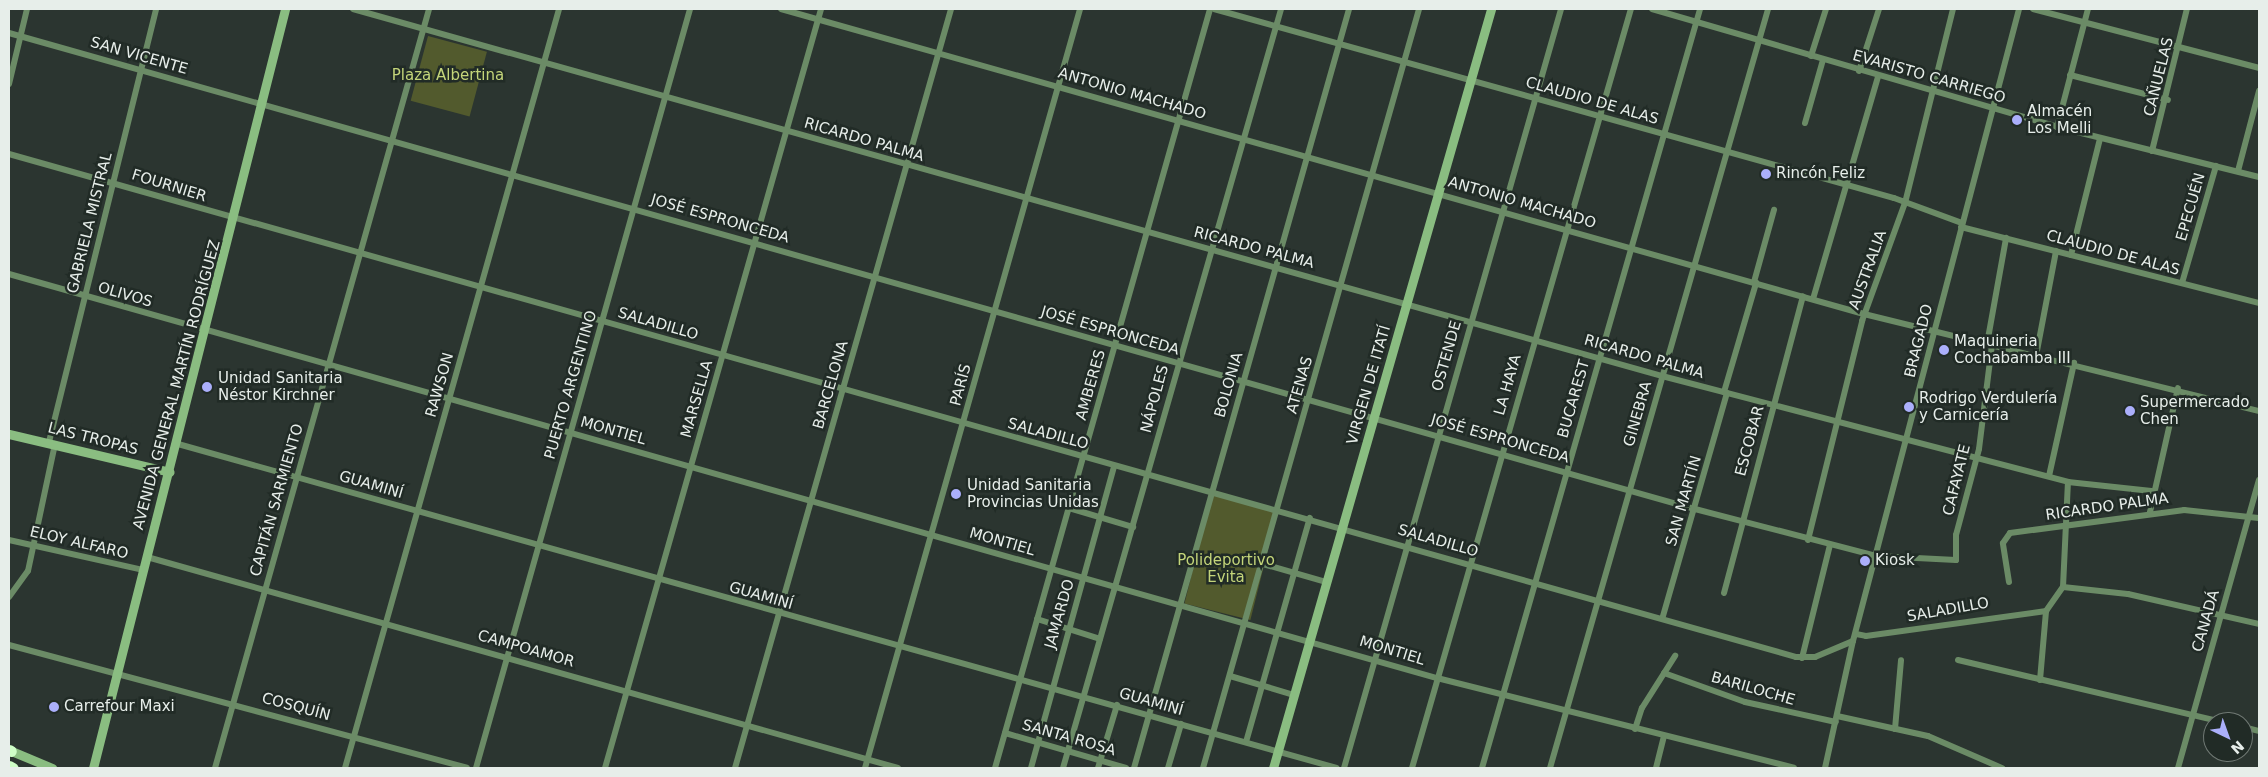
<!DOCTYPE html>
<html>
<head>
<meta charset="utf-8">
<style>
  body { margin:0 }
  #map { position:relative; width:2268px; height:777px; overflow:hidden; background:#2b3530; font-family:"DejaVu Sans",sans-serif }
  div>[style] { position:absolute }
  .green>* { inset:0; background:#525a2d; transform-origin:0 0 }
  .street>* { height:6px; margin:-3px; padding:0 3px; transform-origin:3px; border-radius:3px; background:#6b8b66 }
  .secondary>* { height:9px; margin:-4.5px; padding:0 4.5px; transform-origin:4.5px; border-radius:4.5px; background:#8abd81 }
  .highway>* { height:11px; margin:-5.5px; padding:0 5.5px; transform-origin:5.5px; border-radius:5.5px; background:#cffec7 }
  .dots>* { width:14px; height:14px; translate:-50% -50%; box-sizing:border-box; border:2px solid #212b26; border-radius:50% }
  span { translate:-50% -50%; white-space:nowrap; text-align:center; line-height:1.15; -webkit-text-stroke:5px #212b26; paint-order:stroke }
  .street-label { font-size:15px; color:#e7eeea }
  .park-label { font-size:15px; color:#c4d57a }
  .poi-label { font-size:15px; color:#e7eeea }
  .left { translate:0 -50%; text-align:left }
  .frame { position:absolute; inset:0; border:10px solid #e7eeea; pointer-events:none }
  .north { position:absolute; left:2203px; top:712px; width:50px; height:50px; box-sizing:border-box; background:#212b26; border:1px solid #707974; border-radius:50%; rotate:138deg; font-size:14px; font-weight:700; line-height:20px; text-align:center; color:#e7eeea }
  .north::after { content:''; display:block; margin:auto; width:18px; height:22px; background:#abaffb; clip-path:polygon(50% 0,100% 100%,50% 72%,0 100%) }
</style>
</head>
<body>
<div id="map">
  <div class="green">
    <div style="left:428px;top:36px;width:61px;height:67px;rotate:15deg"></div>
    <div style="left:1212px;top:493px;width:68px;height:114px;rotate:14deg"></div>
  </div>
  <div class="street">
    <div style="left:353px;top:9px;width:1359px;rotate:15.66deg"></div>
    <div style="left:1662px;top:376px;width:420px;rotate:14.6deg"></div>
    <div style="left:2068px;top:482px;width:84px;rotate:6.1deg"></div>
    <div style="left:781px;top:9px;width:1125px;rotate:15.73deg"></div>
    <div style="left:1864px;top:314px;width:407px;rotate:13.8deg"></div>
    <div style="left:1214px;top:9px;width:706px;rotate:15.53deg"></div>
    <div style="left:1894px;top:198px;width:72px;rotate:20.2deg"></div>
    <div style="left:1652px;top:9px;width:422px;rotate:16.2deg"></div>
    <div style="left:2057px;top:127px;width:208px;rotate:13.9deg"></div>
    <div style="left:2033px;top:9px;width:234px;rotate:14.6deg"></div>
    <div style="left:9px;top:33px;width:1752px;rotate:15.77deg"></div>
    <div style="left:1695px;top:509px;width:188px;rotate:14.5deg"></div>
    <div style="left:1877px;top:556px;width:79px;rotate:2.9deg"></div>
    <div style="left:1956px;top:560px;width:25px;rotate:-90deg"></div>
    <div style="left:1956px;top:535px;width:89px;rotate:-75deg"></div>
    <div style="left:1979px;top:449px;width:105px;rotate:-82.9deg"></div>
    <div style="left:1811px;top:56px;width:49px;rotate:-72.3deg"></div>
    <div style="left:1859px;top:71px;width:65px;rotate:-72.1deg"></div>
    <div style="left:2070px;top:75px;width:101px;rotate:14.3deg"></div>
    <div style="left:9px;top:84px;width:77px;rotate:-76.5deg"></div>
    <div style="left:1805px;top:123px;width:66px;rotate:-74.1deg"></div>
    <div style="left:2057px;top:127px;width:122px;rotate:-75.3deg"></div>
    <div style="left:2152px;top:151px;width:146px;rotate:-76.2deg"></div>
    <div style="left:9px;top:154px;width:1856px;rotate:15.72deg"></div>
    <div style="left:1796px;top:657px;width:19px"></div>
    <div style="left:1815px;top:657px;width:41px;rotate:-22.8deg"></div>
    <div style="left:2238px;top:171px;width:83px;rotate:-75.3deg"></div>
    <div style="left:1961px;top:227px;width:308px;rotate:14.3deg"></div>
    <div style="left:2071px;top:255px;width:120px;rotate:-76deg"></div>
    <div style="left:9px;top:274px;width:1484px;rotate:15.8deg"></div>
    <div style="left:1437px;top:678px;width:368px;rotate:14.1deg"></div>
    <div style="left:1754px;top:282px;width:75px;rotate:-74.5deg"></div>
    <div style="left:2182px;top:283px;width:122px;rotate:-73.8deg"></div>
    <div style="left:1813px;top:299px;width:231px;rotate:-73.7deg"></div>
    <div style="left:1987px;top:344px;width:108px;rotate:-79.8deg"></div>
    <div style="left:2036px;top:356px;width:107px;rotate:-79.2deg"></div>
    <div style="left:1724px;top:392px;width:114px;rotate:-73.6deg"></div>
    <div style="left:49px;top:442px;width:446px;rotate:-76.1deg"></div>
    <div style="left:178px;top:444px;width:1203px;rotate:15.62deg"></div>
    <div style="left:2049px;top:476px;width:116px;rotate:-77.5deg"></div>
    <div style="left:1069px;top:508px;width:67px;rotate:16.5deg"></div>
    <div style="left:2150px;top:512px;width:127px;rotate:-77.3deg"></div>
    <div style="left:9px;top:540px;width:137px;rotate:12.6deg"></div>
    <div style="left:1808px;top:540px;width:226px;rotate:-76.1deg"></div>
    <div style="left:1862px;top:321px;width:126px;rotate:-70deg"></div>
    <div style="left:1905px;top:203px;width:200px;rotate:-76.1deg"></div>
    <div style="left:147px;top:557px;width:780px;rotate:15.69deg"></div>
    <div style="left:1263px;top:564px;width:66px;rotate:15.9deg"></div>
    <div style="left:2009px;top:582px;width:39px;rotate:-99deg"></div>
    <div style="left:2003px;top:543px;width:12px;rotate:-55deg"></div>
    <div style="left:2010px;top:533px;width:176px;rotate:-7.5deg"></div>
    <div style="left:2184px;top:510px;width:75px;rotate:6.1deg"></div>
    <div style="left:2063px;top:587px;width:65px;rotate:6.1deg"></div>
    <div style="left:2128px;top:594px;width:134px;rotate:12.9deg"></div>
    <div style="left:1724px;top:593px;width:307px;rotate:-75.1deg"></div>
    <div style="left:9px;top:597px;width:32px;rotate:-54deg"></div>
    <div style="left:28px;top:571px;width:130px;rotate:-78deg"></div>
    <div style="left:1663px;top:616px;width:232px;rotate:-74deg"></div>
    <div style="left:1037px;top:619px;width:66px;rotate:17.6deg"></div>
    <div style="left:1856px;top:634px;width:10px;rotate:11deg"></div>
    <div style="left:1866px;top:636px;width:182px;rotate:-7.9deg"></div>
    <div style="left:9px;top:645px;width:474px;rotate:15deg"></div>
    <div style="left:1802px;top:658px;width:116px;rotate:-76.1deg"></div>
    <div style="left:1958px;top:660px;width:272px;rotate:13.2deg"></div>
    <div style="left:1664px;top:673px;width:86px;rotate:19.7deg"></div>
    <div style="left:1745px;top:702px;width:93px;rotate:12.4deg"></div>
    <div style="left:1230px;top:676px;width:67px;rotate:16.5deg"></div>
    <div style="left:2040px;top:680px;width:69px;rotate:-85deg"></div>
    <div style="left:2046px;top:611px;width:29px;rotate:-55deg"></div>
    <div style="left:2063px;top:587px;width:105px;rotate:-87.3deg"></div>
    <div style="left:1837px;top:716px;width:93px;rotate:12.4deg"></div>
    <div style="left:1928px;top:736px;width:81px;rotate:23.4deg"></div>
    <div style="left:2243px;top:727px;width:16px;rotate:14deg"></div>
    <div style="left:1635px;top:729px;width:22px;rotate:-72deg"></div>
    <div style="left:1642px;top:708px;width:62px;rotate:-57.6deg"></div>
    <div style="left:1895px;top:729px;width:69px;rotate:-85deg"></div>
    <div style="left:1005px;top:733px;width:126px;rotate:16.1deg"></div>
    <div style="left:1246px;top:742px;width:233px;rotate:-74.1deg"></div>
    <div style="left:215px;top:768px;width:789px;rotate:-74.25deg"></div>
    <div style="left:345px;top:768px;width:789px;rotate:-74.25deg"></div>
    <div style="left:476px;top:768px;width:789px;rotate:-74.25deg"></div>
    <div style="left:605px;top:768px;width:789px;rotate:-74.11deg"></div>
    <div style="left:735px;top:768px;width:789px;rotate:-74.11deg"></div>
    <div style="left:865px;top:768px;width:789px;rotate:-74.18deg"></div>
    <div style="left:995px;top:768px;width:789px;rotate:-74.18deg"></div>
    <div style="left:1031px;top:768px;width:313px;rotate:-74.6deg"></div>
    <div style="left:1063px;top:768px;width:790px;rotate:-73.97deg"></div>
    <div style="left:1098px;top:768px;width:66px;rotate:-73.2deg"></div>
    <div style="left:1134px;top:768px;width:789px;rotate:-74.18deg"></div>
    <div style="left:1168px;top:768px;width:46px;rotate:-73.5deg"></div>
    <div style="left:1203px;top:768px;width:789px;rotate:-74.11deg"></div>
    <div style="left:1344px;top:768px;width:789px;rotate:-74.04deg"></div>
    <div style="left:1412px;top:768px;width:790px;rotate:-73.91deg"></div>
    <div style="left:1482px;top:768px;width:790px;rotate:-73.97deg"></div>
    <div style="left:1550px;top:768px;width:790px;rotate:-73.97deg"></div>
    <div style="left:1656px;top:768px;width:32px;rotate:-76deg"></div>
    <div style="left:1825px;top:768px;width:130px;rotate:-77.6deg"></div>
    <div style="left:1853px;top:641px;width:653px;rotate:-75.28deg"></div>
    <div style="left:2178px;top:768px;width:299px;rotate:-74.3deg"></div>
  </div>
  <div class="secondary">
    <div style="left:9px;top:434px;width:165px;rotate:13.3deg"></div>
    <div style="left:9px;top:750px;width:47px;rotate:22.7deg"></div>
    <div style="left:93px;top:768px;width:783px;rotate:-75.8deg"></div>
    <div style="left:1273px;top:768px;width:790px;rotate:-73.97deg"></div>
  </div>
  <div class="highway">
    <div style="left:9px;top:750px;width:2px;rotate:27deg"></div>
    <div style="left:9px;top:766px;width:4px;rotate:27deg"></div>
  </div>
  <div class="dots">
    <div style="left:2017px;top:120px;background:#abaffb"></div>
    <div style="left:1766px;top:174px;background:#abaffb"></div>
    <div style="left:1944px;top:350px;background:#abaffb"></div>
    <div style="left:207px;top:387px;background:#abaffb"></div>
    <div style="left:1909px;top:407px;background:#abaffb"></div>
    <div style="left:2130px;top:411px;background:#abaffb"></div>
    <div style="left:956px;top:494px;background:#abaffb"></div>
    <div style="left:1865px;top:561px;background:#abaffb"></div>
    <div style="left:54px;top:707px;background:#abaffb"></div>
  </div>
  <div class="street-label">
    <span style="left:139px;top:56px;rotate:16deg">SAN VICENTE</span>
    <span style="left:1929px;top:77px;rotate:16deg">EVARISTO CARRIEGO</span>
    <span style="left:2159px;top:77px;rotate:-76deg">CAÑUELAS</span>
    <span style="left:1132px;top:94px;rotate:16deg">ANTONIO MACHADO</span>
    <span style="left:1592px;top:101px;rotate:16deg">CLAUDIO DE ALAS</span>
    <span style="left:864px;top:140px;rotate:16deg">RICARDO PALMA</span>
    <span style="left:169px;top:186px;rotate:17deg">FOURNIER</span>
    <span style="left:1522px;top:203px;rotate:16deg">ANTONIO MACHADO</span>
    <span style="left:2191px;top:207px;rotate:-74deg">EPECUÉN</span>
    <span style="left:720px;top:219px;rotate:16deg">JOSÉ ESPRONCEDA</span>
    <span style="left:90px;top:223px;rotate:-76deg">GABRIELA MISTRAL</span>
    <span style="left:1254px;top:248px;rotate:15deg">RICARDO PALMA</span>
    <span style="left:2113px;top:253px;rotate:15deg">CLAUDIO DE ALAS</span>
    <span style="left:1868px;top:270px;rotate:-70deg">AUSTRALIA</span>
    <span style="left:125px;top:295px;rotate:16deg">OLIVOS</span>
    <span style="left:658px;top:324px;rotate:16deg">SALADILLO</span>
    <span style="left:1110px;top:331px;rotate:16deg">JOSÉ ESPRONCEDA</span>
    <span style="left:1919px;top:341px;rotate:-76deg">BRAGADO</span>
    <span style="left:1447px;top:356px;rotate:-74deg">OSTENDE</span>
    <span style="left:1644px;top:357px;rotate:16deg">RICARDO PALMA</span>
    <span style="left:177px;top:385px;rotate:-75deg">AVENIDA GENERAL MARTÍN RODRÍGUEZ</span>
    <span style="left:440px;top:385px;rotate:-74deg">RAWSON</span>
    <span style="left:571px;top:385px;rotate:-74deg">PUERTO ARGENTINO</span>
    <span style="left:831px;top:385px;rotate:-74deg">BARCELONA</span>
    <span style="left:961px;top:385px;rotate:-75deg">PARÍS</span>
    <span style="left:1091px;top:385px;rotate:-74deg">AMBERES</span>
    <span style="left:1229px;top:385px;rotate:-74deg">BOLONIA</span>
    <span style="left:1300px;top:385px;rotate:-74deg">ATENAS</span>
    <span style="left:1369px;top:385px;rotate:-74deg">VIRGEN DE ITATÍ</span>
    <span style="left:1508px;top:385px;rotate:-74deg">LA HAYA</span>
    <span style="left:697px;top:399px;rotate:-74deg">MARSELLA</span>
    <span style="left:1155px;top:399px;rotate:-75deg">NÁPOLES</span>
    <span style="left:1574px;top:399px;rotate:-74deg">BUCAREST</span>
    <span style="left:1638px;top:414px;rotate:-74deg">GINEBRA</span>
    <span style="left:613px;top:431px;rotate:16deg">MONTIEL</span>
    <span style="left:1048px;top:434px;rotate:15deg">SALADILLO</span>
    <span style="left:93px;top:439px;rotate:14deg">LAS TROPAS</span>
    <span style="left:1500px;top:439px;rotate:16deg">JOSÉ ESPRONCEDA</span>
    <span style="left:1750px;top:441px;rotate:-75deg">ESCOBAR</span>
    <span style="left:1957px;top:480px;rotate:-76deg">CAFAYATE</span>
    <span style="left:371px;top:485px;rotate:16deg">GUAMINÍ</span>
    <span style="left:277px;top:500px;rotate:-74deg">CAPITÁN SARMIENTO</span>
    <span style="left:1684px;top:501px;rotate:-74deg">SAN MARTÍN</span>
    <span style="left:2107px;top:507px;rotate:-8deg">RICARDO PALMA</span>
    <span style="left:1438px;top:541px;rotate:16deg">SALADILLO</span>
    <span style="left:1002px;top:542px;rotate:16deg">MONTIEL</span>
    <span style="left:79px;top:543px;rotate:13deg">ELOY ALFARO</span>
    <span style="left:761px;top:596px;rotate:16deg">GUAMINÍ</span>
    <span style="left:1948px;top:610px;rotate:-10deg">SALADILLO</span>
    <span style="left:1060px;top:614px;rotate:-74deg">JAMARDO</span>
    <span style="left:2206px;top:621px;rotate:-74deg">CANADÁ</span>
    <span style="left:526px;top:649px;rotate:16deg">CAMPOAMOR</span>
    <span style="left:1392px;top:651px;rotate:17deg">MONTIEL</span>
    <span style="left:1753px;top:689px;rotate:16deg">BARILOCHE</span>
    <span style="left:1151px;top:702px;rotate:16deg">GUAMINÍ</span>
    <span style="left:296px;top:707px;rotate:15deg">COSQUÍN</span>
    <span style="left:1069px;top:738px;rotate:16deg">SANTA ROSA</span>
  </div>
  <div class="park-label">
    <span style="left:448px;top:76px">Plaza Albertina</span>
    <span style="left:1226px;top:569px">Polideportivo<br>Evita</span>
  </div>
  <div class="poi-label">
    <span class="left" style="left:2027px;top:120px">Almacén<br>Los Melli</span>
    <span class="left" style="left:1776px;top:174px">Rincón Feliz</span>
    <span class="left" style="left:1954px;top:350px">Maquineria<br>Cochabamba III</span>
    <span class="left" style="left:218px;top:387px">Unidad Sanitaria<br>Néstor Kirchner</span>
    <span class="left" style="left:1919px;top:407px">Rodrigo Verdulería<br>y Carnicería</span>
    <span class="left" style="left:2140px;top:411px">Supermercado<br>Chen</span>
    <span class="left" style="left:967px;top:494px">Unidad Sanitaria<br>Provincias Unidas</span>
    <span class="left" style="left:1875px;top:561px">Kiosk</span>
    <span class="left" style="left:64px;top:707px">Carrefour Maxi</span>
  </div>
  <div class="frame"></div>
  <div class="north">N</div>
</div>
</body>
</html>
